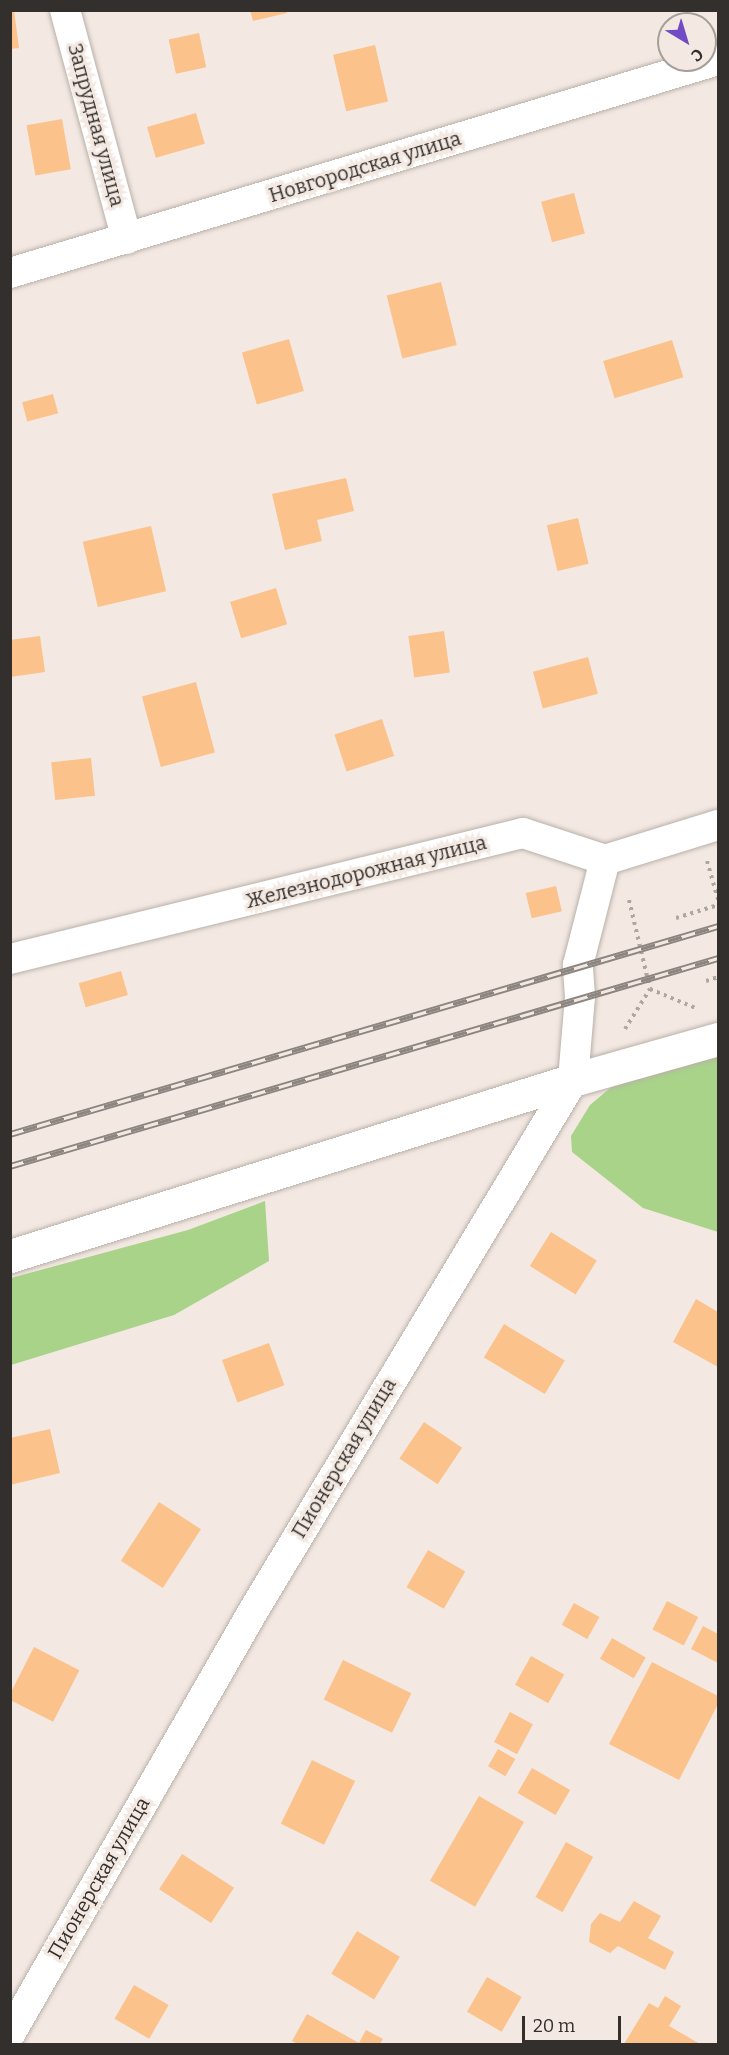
<!DOCTYPE html>
<html>
<head>
<meta charset="utf-8">
<style>
  body { margin:0 }
  #map { position:relative; width:729px; height:2055px; overflow:hidden; background:#f3e9e2; font-family:Bitter,serif }
  div>[style] { position:absolute }
  .green>* { inset:0; background:#a8d389 }
  .building>* { inset:0; background:#fbc28b; transform-origin:0 0 }
  .path>* { height:4px; margin-top:-2px; transform-origin:0; background:repeating-linear-gradient(90deg,#aea6a1 0 3px,transparent 0 7.5px) }
  .roads { filter:drop-shadow(0 0 2px #b9b0a9) drop-shadow(0 0 2px #b9b0a9) }
  .street>* { height:30px; margin:-15px; padding:0 15px; transform-origin:15px; border-radius:15px; background:#fff }
  .secondary>* { height:33px; margin:-16.5px; padding:0 16.5px; transform-origin:16.5px; border-radius:16.5px; background:#fff }
  .rail>* { height:7px; margin-top:-3.5px; transform-origin:0; background:repeating-linear-gradient(90deg,#f3e9e2 0 14px,#8c8580 0 28px); box-sizing:border-box; border-block:2px solid #8c8580 }
  span { translate:-50% -50%; white-space:nowrap; text-align:center; line-height:1.15; -webkit-text-stroke:6px #f3e9e2; paint-order:stroke }
  .street-label { font-size:20px; color:#332f2c }
  .frame { position:absolute; inset:0; border:12px solid #332f2c; pointer-events:none }
  .north { position:absolute; left:657px; top:12px; width:60px; height:60px; box-sizing:border-box; background:#f3e9e2; border:2px solid #a69f99; border-radius:50%; rotate:142deg; font-size:16px; font-weight:700; line-height:24px; text-align:center; color:#332f2c }
  .north::after { content:''; display:block; margin:auto; width:21px; height:27px; background:#724ac3; clip-path:polygon(50% 0,100% 100%,50% 72%,0 100%) }
  .scale { position:absolute; left:522px; top:2016px; width:99px; height:27px; box-sizing:border-box; border:3px solid #332f2c; border-top:0; padding-left:8px; font-size:18px; line-height:21px; white-space:nowrap; color:#332f2c; -webkit-text-stroke:4px #f3e9e2; paint-order:stroke }
</style>
</head>
<body>
<div id="map">
  <div class="green">
    <div style="clip-path:polygon(718px 1054px,718px 1232px,643px 1208px,572px 1152px,571px 1136px,590px 1105px,628px 1073px,646px 1066px,680px 1068px)"></div>
    <div style="clip-path:polygon(265px 1201px,269px 1261px,174px 1315px,11px 1365px,11px 1278px,188px 1230px)"></div>
  </div>
  <div class="building">
    <div style="clip-path:polygon(10px 10px,14px 10px,19px 48px,10px 49px)"></div>
    <div style="clip-path:polygon(250px 10px,286px 10px,287px 13px,253px 21px)"></div>
    <div style="left:199px;top:33px;width:35px;height:31px;rotate:78deg"></div>
    <div style="left:375px;top:45px;width:58px;height:43px;rotate:77deg"></div>
    <div style="left:196px;top:113px;width:32px;height:51px;rotate:74deg"></div>
    <div style="left:62px;top:119px;width:51px;height:36px;rotate:80deg"></div>
    <div style="left:574px;top:193px;width:42px;height:34px;rotate:75deg"></div>
    <div style="left:441px;top:282px;width:65px;height:56px;rotate:76deg"></div>
    <div style="left:289px;top:339px;width:54px;height:49px;rotate:74deg"></div>
    <div style="left:672px;top:340px;width:39px;height:72px;rotate:73deg"></div>
    <div style="left:53px;top:394px;width:20px;height:32px;rotate:75deg"></div>
    <div style="clip-path:polygon(346px 478px,354px 511px,317px 520px,322px 541px,285px 550px,272px 494px)"></div>
    <div style="left:578px;top:518px;width:47px;height:32px;rotate:77deg"></div>
    <div style="left:151px;top:526px;width:67px;height:70px;rotate:77deg"></div>
    <div style="left:276px;top:588px;width:38px;height:48px;rotate:73deg"></div>
    <div style="left:444px;top:631px;width:42px;height:36px;rotate:82deg"></div>
    <div style="clip-path:polygon(40px 636px,45px 672px,10px 677px,10px 640px)"></div>
    <div style="left:588px;top:657px;width:38px;height:57px;rotate:75deg"></div>
    <div style="left:196px;top:682px;width:73px;height:56px;rotate:75deg"></div>
    <div style="left:382px;top:719px;width:39px;height:50px;rotate:72deg"></div>
    <div style="left:91px;top:758px;width:38px;height:40px;rotate:84deg"></div>
    <div style="left:556px;top:886px;width:26px;height:31px;rotate:77deg"></div>
    <div style="left:121px;top:971px;width:25px;height:44px;rotate:74deg"></div>
    <div style="left:551px;top:1232px;width:54px;height:40px;rotate:32deg"></div>
    <div style="clip-path:polygon(696px 1299px,718px 1312px,718px 1367px,673px 1342px)"></div>
    <div style="left:504px;top:1324px;width:71px;height:39px;rotate:31deg"></div>
    <div style="left:269px;top:1343px;width:45px;height:50px;rotate:70deg"></div>
    <div style="left:424px;top:1422px;width:46px;height:44px;rotate:34deg"></div>
    <div style="clip-path:polygon(50px 1429px,60px 1473px,10px 1485px,10px 1438px)"></div>
    <div style="left:159px;top:1502px;width:50px;height:70px;rotate:33deg"></div>
    <div style="left:428px;top:1550px;width:43px;height:43px;rotate:30deg"></div>
    <div style="left:667px;top:1601px;width:35px;height:32px;rotate:27deg"></div>
    <div style="left:574px;top:1603px;width:29px;height:25px;rotate:29deg"></div>
    <div style="clip-path:polygon(703px 1626px,718px 1634px,718px 1663px,691px 1649px)"></div>
    <div style="left:612px;top:1638px;width:39px;height:24px;rotate:30deg"></div>
    <div style="left:34px;top:1647px;width:51px;height:58px;rotate:27deg"></div>
    <div style="left:531px;top:1656px;width:38px;height:33px;rotate:29deg"></div>
    <div style="left:343px;top:1660px;width:76px;height:44px;rotate:26deg"></div>
    <div style="clip-path:polygon(652px 1662px,718px 1696px,718px 1704px,679px 1780px,609px 1744px)"></div>
    <div style="left:510px;top:1712px;width:26px;height:34px;rotate:28deg"></div>
    <div style="left:498px;top:1749px;width:20px;height:20px;rotate:30deg"></div>
    <div style="left:312px;top:1760px;width:48px;height:71px;rotate:26deg"></div>
    <div style="left:532px;top:1768px;width:44px;height:29px;rotate:30deg"></div>
    <div style="left:479px;top:1796px;width:52px;height:98px;rotate:30deg"></div>
    <div style="left:566px;top:1842px;width:31px;height:63px;rotate:29deg"></div>
    <div style="left:182px;top:1854px;width:62px;height:42px;rotate:33deg"></div>
    <div style="clip-path:polygon(634px 1901px,661px 1916px,648px 1938px,674px 1952px,665px 1970px,618px 1946px,610px 1953px,589px 1942px,591px 1924px,600px 1913px,620px 1922px)"></div>
    <div style="left:357px;top:1931px;width:50px;height:50px;rotate:31deg"></div>
    <div style="left:487px;top:1977px;width:40px;height:40px;rotate:30deg"></div>
    <div style="left:134px;top:1985px;width:40px;height:39px;rotate:30deg"></div>
    <div style="clip-path:polygon(665px 1996px,681px 2006px,669px 2026px,700px 2044px,624px 2044px,649px 2003px,658px 2008px)"></div>
    <div style="clip-path:polygon(307px 2014px,359px 2043px,366px 2030px,383px 2039px,380px 2044px,298px 2044px,292px 2041px)"></div>
  </div>
  <div class="path">
    <div style="left:707px;top:861px;width:40px;rotate:74deg"></div>
    <div style="left:629px;top:900px;width:91px;rotate:76.7deg"></div>
    <div style="left:650px;top:989px;width:52px;rotate:22.6deg"></div>
    <div style="left:676px;top:918px;width:44px;rotate:-17.2deg"></div>
    <div style="left:706px;top:981px;width:13px;rotate:-18deg"></div>
    <div style="left:625px;top:1029px;width:47px;rotate:-58deg"></div>
  </div>
  <div class="roads">
    <div class="street">
      <div style="left:65px;top:10px;width:237px;rotate:74.9deg"></div>
      <div style="left:10px;top:273px;width:739px;rotate:-16.74deg"></div>
      <div style="left:10px;top:959px;width:528px;rotate:-13.8deg"></div>
      <div style="left:523px;top:833px;width:86px;rotate:18.2deg"></div>
      <div style="left:605px;top:860px;width:118px;rotate:-17.2deg"></div>
      <div style="left:10px;top:2034px;width:491px;rotate:-60.1deg"></div>
      <div style="left:255px;top:1608px;width:616px;rotate:-58.94deg"></div>
      <div style="left:573px;top:1080px;width:83px;rotate:-85.2deg"></div>
      <div style="left:580px;top:997px;width:32px;rotate:-94deg"></div>
      <div style="left:578px;top:965px;width:108px;rotate:-75.6deg"></div>
    </div>
    <div class="secondary">
      <div style="left:10px;top:1256px;width:590px;rotate:-17.36deg"></div>
      <div style="left:573px;top:1080px;width:151px;rotate:-15.8deg"></div>
    </div>
  </div>
  <div class="rail">
    <div style="left:10px;top:1134px;width:738px;rotate:-16.37deg"></div>
    <div style="left:10px;top:1166px;width:738px;rotate:-16.37deg"></div>
  </div>
  <div class="street-label">
    <span style="left:96px;top:125px;rotate:75deg">Запрудная улица</span>
    <span style="left:365px;top:167px;rotate:-17deg">Новгородская улица</span>
    <span style="left:366px;top:872px;rotate:-14deg">Железнодорожная улица</span>
    <span style="left:344px;top:1458px;rotate:-59deg">Пионерская улица</span>
    <span style="left:99px;top:1878px;rotate:-60deg">Пионерская улица</span>
  </div>
  <div class="frame"></div>
  <div class="north">С</div>
  <div class="scale">20 m</div>
</div>
</body>
</html>
